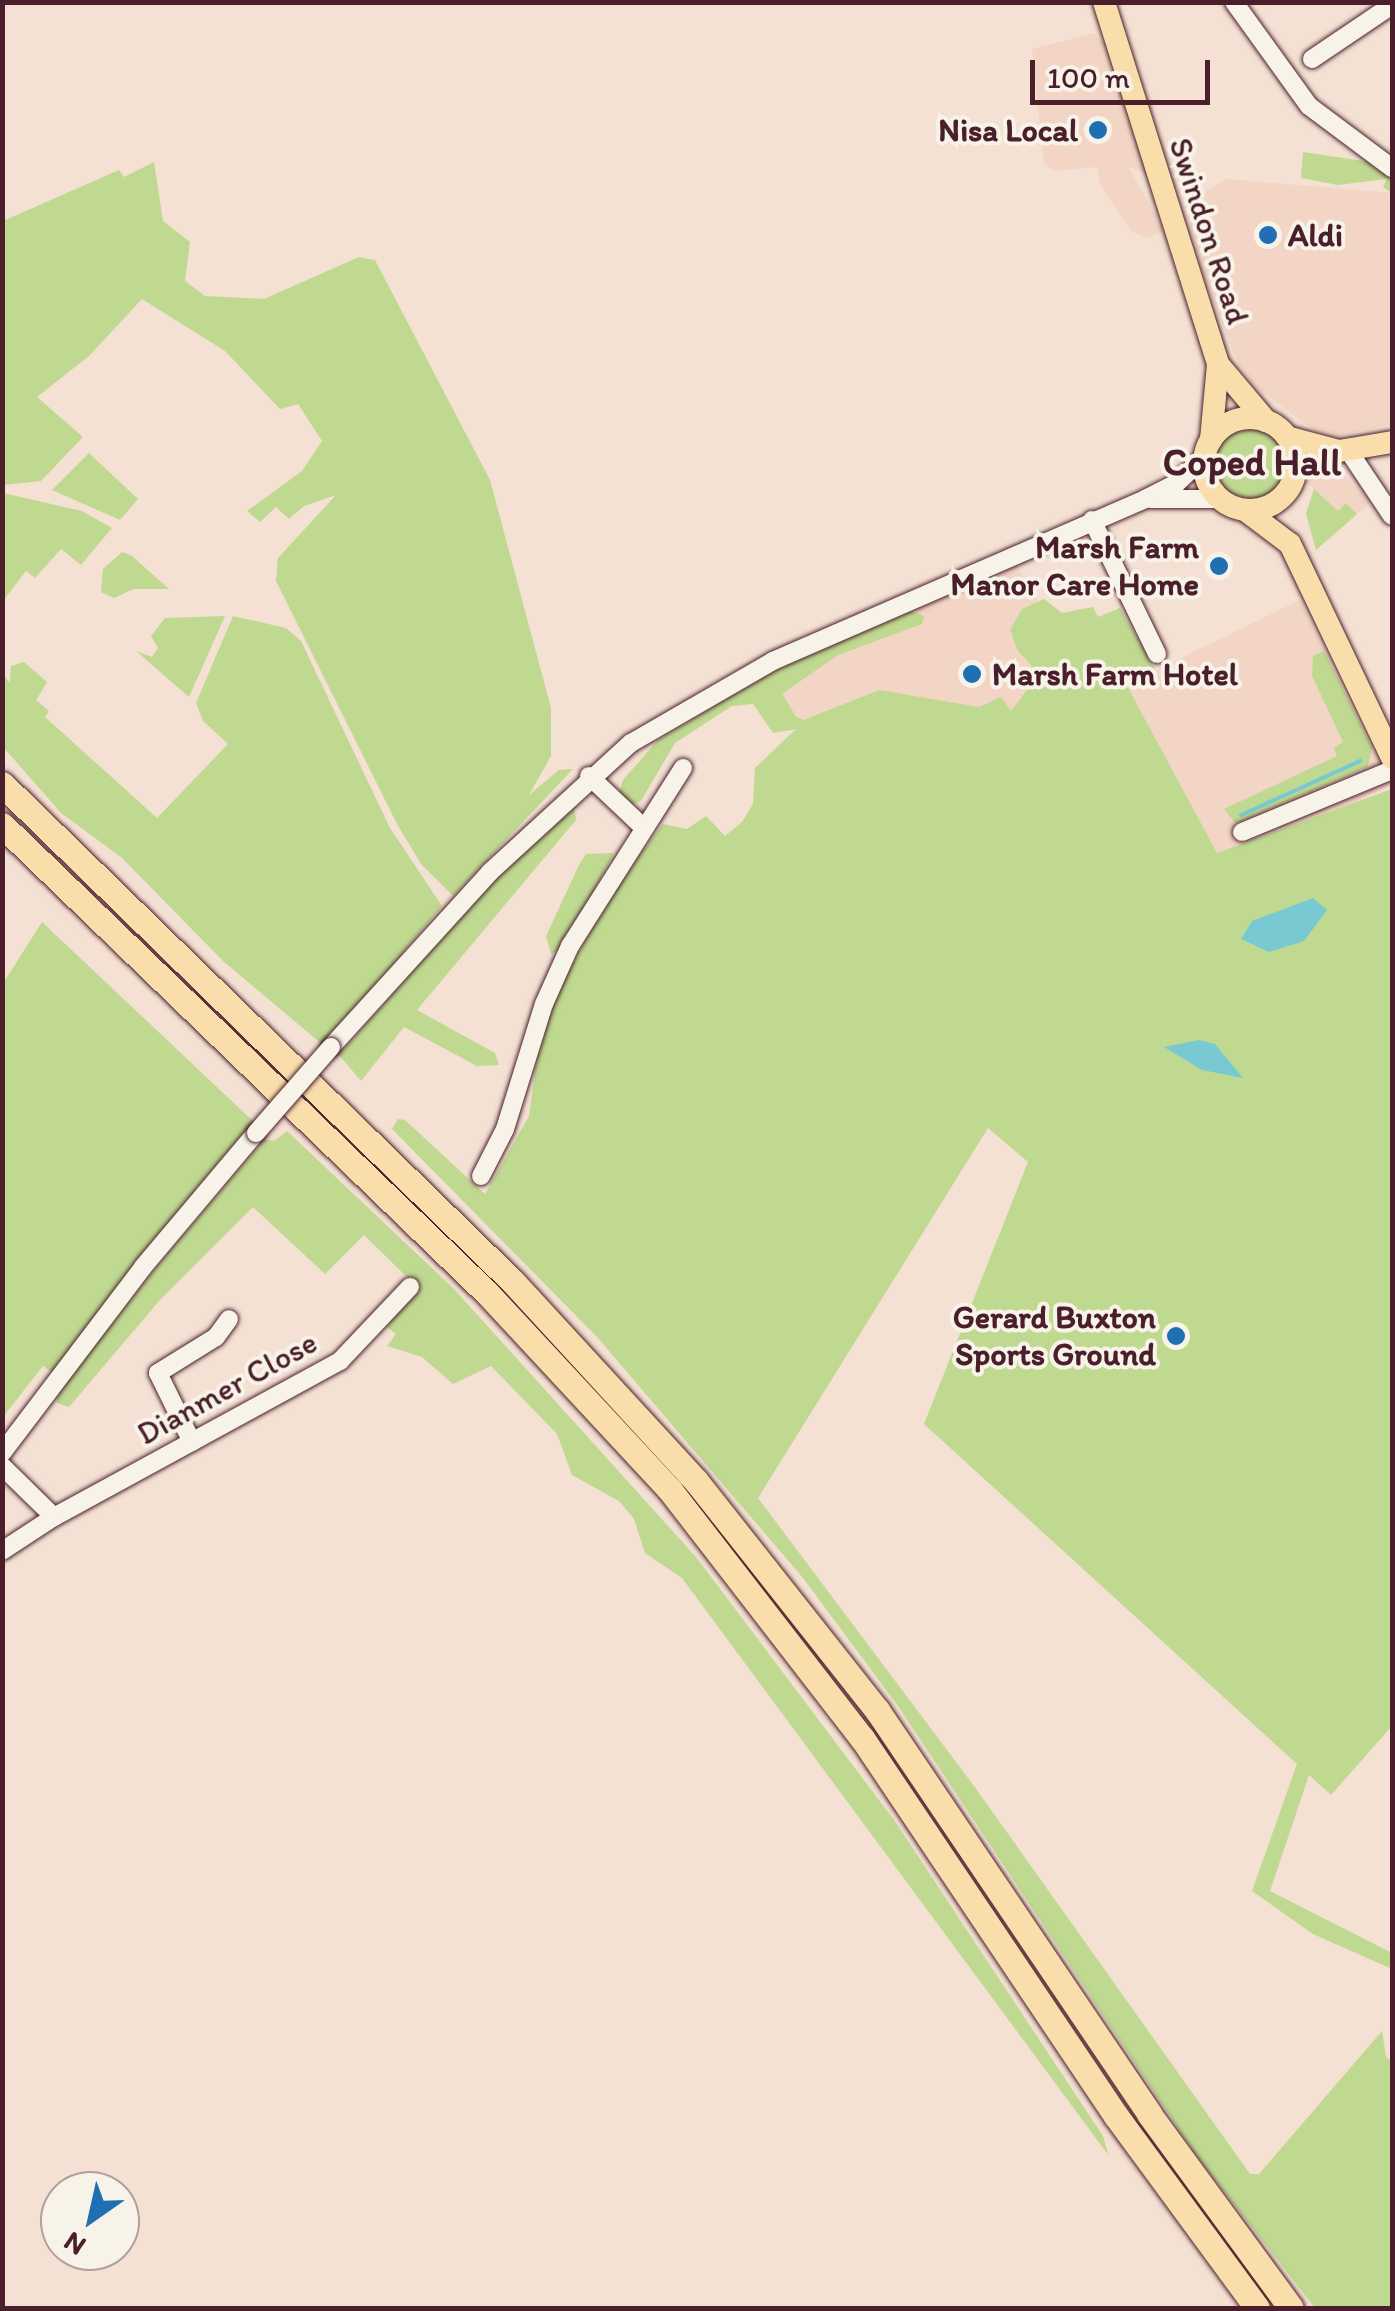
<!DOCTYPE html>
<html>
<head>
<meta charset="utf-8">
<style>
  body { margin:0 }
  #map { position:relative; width:1395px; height:2311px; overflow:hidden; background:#f4e1d3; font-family:Itim,sans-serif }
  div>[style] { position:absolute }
  .built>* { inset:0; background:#f2d5c4; transform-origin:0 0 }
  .green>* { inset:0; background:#bfd990 }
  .round { border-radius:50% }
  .water>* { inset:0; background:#79c9d3 }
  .stream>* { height:4px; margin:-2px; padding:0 2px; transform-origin:2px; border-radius:2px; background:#79c9d3 }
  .roads { filter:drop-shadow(0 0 2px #4a1f2b) drop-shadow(0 0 2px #4a1f2b) }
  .minor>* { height:18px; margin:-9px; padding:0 9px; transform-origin:9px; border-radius:9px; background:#f7f3e8 }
  .major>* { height:22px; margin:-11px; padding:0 11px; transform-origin:11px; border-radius:11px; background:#f9deab }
  .major>.ring { margin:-11px; padding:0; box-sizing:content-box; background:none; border:22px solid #f9deab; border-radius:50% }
  .highway>* { height:25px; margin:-12.5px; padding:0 12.5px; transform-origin:12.5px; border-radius:12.5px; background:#f9deab }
  .bridges { filter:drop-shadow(0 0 2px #4a1f2b) drop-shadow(0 0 2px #4a1f2b) }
  .minor-bridge>* { height:18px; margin:-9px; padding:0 9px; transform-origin:9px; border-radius:9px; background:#f7f3e8 }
  .dots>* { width:28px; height:28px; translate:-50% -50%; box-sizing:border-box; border:5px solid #f7f3e8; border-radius:50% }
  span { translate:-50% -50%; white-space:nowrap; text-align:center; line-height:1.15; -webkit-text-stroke:8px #f7f3e8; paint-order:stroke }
  .poi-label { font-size:32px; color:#4a1f2b; font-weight:700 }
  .right { translate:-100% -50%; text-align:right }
  .left { translate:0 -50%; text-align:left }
  .street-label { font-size:32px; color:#4a1f2b }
  .quarter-label { font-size:38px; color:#4a1f2b; font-weight:700 }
  .frame { position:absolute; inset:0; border:5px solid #4a1f2b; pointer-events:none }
  .north { position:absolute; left:40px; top:2171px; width:100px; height:100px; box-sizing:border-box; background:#f7f3e8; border:2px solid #b29e9c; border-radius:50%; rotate:214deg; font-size:28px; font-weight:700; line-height:40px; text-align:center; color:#4a1f2b }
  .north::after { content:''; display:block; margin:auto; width:35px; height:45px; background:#1f6fb2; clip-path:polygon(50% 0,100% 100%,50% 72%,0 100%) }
  .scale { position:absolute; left:1030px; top:60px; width:180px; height:45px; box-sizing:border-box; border:5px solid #4a1f2b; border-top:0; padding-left:12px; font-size:30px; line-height:35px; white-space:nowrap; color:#4a1f2b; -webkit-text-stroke:8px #f7f3e8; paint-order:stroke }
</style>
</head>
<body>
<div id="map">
  <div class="built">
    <div style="clip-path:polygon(1094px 33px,1108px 47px,1148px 175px,1128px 166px,1164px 231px,1147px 238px,1131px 231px,1100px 184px,1097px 167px,1054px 171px,1044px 163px,1032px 49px)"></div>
    <div style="clip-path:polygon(1226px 179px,1392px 193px,1392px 424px,1335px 437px,1315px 431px,1254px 386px,1239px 365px,1202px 272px,1188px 217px,1191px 200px)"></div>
    <div style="clip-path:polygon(1331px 462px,1371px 502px,1316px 550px,1306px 514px,1314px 489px,1306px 482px)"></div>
    <div style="clip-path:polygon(1016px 564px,1059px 635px,1053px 687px,1009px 714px,878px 690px,802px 720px,788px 707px,780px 691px,853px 634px)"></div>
    <div style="left:1300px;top:600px;width:206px;height:193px;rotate:64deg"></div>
  </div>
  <div class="green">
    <div style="clip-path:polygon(1303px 152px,1370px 162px,1392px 176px,1392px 193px,1383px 187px,1387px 179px,1338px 185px,1301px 178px)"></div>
    <div style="clip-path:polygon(154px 162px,163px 221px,190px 242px,185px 281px,205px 296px,264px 299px,359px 257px,375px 260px,490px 480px,551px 708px,551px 756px,529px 795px,559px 770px,573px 769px,453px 896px,421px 864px,397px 824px,276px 581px,278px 558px,336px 495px,304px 506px,289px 519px,276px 507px,260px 522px,247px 511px,302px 471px,322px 441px,298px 404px,280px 409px,225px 351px,142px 299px,89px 356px,37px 397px,83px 437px,41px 481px,3px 485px,3px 221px,119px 170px,124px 177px)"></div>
    <div class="round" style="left:1215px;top:428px;width:72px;height:72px"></div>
    <div style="clip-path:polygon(89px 453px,138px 499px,120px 520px,52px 490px)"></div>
    <div style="clip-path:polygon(1314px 489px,1338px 511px,1346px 503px,1357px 514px,1316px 550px,1306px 514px)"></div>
    <div style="clip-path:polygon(3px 493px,82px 511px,112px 528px,81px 565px,61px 549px,35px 578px,26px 571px,3px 601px)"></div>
    <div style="clip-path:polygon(122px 552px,132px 556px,169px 589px,134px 589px,114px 598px,101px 592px,103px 569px)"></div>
    <div style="clip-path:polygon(1044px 599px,1062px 613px,1093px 607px,1098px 617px,1120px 608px,1155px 669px,1126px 684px,1217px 853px,1392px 789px,1392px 1726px,1331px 1795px,1309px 1775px,1270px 1891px,1392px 1953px,1392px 1969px,1313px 1934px,1252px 1891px,1297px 1764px,924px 1424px,1028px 1162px,988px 1128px,758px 1498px,974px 1786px,1250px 2174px,1259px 2174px,1382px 2031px,1386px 2057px,1392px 2061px,1392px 2308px,1315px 2308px,1198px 2158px,898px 1706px,803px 1578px,597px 1337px,392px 1129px,398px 1119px,405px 1120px,485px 1194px,529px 1116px,540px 1035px,561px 984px,613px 891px,663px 824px,687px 829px,706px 816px,725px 836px,742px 822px,753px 804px,755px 768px,796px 729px,773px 733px,753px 704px,732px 706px,675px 743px,641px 801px,632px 804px,619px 793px,623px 780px,658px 740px,782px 666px,908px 610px,924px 616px,922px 624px,838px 655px,782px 694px,796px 716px,803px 720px,879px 690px,979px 707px,1001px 697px,1011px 711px,1027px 690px,1048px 683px,1018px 651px,1010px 630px,1022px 609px)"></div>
    <div style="clip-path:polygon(225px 616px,189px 697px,136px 651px,152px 657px,158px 648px,151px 636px,165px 618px)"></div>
    <div style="clip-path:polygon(233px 616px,286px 628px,301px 641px,390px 828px,442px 906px,324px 1046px,223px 961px,122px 858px,61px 813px,3px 747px,2px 673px,10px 683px,11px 666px,24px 662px,47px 682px,36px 700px,49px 711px,45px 717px,157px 818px,228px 744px,203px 721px,196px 703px)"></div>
    <div style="clip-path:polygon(1324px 651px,1372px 748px,1368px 767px,1235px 823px,1224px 809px,1337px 756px,1334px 748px,1343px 742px,1312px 676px,1313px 656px)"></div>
    <div style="clip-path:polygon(574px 805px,576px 820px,417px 1010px,495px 1053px,499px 1065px,477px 1066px,404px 1027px,361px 1081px,339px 1055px,491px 882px)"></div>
    <div style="clip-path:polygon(614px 853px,565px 946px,551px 954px,546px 936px,580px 863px,586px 854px)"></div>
    <div style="clip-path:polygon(42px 922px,255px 1123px,53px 1373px,43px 1366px,3px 1417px,2px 985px)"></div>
    <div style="clip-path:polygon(287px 1131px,454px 1289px,696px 1557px,894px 1820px,1103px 2136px,1109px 2156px,682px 1578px,645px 1553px,634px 1519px,619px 1501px,572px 1475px,557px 1434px,491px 1366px,453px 1384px,422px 1357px,387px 1346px,396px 1334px,387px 1327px,417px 1287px,364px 1235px,325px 1274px,253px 1207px,160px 1300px,69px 1407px,57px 1403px,56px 1394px,164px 1258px,265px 1139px,274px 1141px)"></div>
  </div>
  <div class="water">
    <div style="clip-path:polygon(1313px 898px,1327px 910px,1304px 941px,1269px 952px,1241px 939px,1252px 921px)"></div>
    <div style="clip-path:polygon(1199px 1040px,1215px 1044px,1243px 1078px,1202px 1070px,1164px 1047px)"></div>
  </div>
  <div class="stream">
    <div style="left:1241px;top:815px;width:131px;rotate:-24.4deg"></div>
  </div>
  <div class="roads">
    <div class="minor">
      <div style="left:1234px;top:2px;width:128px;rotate:54.2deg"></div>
      <div style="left:1309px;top:106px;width:104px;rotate:36.8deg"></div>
      <div style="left:1312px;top:59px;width:97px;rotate:-34deg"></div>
      <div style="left:1348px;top:450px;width:79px;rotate:56.3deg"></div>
      <div style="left:1151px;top:499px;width:69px"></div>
      <div style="left:1092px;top:520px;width:149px;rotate:64.1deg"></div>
      <div style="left:589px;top:776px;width:74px;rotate:43.4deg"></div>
      <div style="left:1242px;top:832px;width:162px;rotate:-22.5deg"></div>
      <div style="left:331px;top:1047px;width:236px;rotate:-47.7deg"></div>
      <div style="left:490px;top:872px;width:191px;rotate:-42.5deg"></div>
      <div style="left:631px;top:743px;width:164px;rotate:-30deg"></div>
      <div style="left:773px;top:661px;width:406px;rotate:-23.5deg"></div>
      <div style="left:1145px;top:499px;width:36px;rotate:-27deg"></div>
      <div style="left:1177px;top:483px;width:39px;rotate:-44deg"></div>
      <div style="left:481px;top:1176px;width:53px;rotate:-62.9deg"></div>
      <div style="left:505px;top:1129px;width:131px;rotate:-72.7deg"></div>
      <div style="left:544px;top:1004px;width:64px;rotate:-65.9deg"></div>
      <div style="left:570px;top:946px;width:211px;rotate:-57.6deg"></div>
      <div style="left:192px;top:1442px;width:77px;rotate:-116.2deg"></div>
      <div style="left:158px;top:1373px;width:68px;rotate:-31.8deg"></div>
      <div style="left:216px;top:1337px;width:22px;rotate:-54deg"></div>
      <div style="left:2px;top:1453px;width:233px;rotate:-52.8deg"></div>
      <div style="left:143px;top:1267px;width:175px;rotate:-49.9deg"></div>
      <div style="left:2px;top:1466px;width:73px;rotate:44.4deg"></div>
      <div style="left:54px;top:1517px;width:326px;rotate:-28.6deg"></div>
      <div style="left:340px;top:1361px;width:102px;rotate:-46.6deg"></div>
      <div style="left:2px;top:1551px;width:62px;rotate:-33.2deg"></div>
    </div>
    <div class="major">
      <div style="left:1104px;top:2px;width:380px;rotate:72.5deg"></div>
      <div style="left:1218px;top:364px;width:75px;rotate:49.9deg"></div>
      <div class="ring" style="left:1204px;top:418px;width:70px;height:70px"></div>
      <div style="left:1287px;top:437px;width:54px;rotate:15.1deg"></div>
      <div style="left:1339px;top:451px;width:54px;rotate:-9.6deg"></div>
      <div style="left:1211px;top:440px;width:76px;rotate:-84.7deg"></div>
      <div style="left:1245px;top:510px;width:56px;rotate:37.1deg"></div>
      <div style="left:1290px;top:544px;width:237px;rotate:64.5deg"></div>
    </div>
    <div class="highway">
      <div style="left:2px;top:784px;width:714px;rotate:44.26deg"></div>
      <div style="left:513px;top:1282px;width:270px;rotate:47.4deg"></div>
      <div style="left:696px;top:1481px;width:292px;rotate:51.7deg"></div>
      <div style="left:877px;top:1710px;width:487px;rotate:56deg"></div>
      <div style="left:1149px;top:2114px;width:240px;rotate:53.8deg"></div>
      <div style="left:2px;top:825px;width:674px;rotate:43.98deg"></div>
      <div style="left:487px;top:1293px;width:269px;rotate:47.1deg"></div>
      <div style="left:670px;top:1490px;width:314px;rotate:52.3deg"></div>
      <div style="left:862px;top:1738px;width:455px;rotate:56.1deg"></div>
      <div style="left:1116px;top:2116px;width:238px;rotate:53.7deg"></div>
    </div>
  </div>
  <div class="bridges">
    <div class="minor-bridge">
      <div style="left:256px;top:1133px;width:114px;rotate:-48.9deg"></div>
    </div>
  </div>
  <div class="dots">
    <div style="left:1098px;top:130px;background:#1f6fb2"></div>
    <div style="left:1268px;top:235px;background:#1f6fb2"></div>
    <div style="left:1219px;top:566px;background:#1f6fb2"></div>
    <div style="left:972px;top:674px;background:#1f6fb2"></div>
    <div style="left:1176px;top:1336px;background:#1f6fb2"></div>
  </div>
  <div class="poi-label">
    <span class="right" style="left:1078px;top:130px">Nisa Local</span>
    <span class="left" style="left:1288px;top:235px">Aldi</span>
    <span class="right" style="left:1199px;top:566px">Marsh Farm<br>Manor Care Home</span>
    <span class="left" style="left:992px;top:674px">Marsh Farm Hotel</span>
    <span class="right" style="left:1156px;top:1336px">Gerard Buxton<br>Sports Ground</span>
  </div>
  <div class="street-label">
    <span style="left:1209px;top:231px;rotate:72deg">Swindon Road</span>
    <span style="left:227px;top:1388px;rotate:-29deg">Dianmer Close</span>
  </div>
  <div class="quarter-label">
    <span style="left:1252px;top:463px">Coped Hall</span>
  </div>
  <div class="frame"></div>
  <div class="north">N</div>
  <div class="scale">100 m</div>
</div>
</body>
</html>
